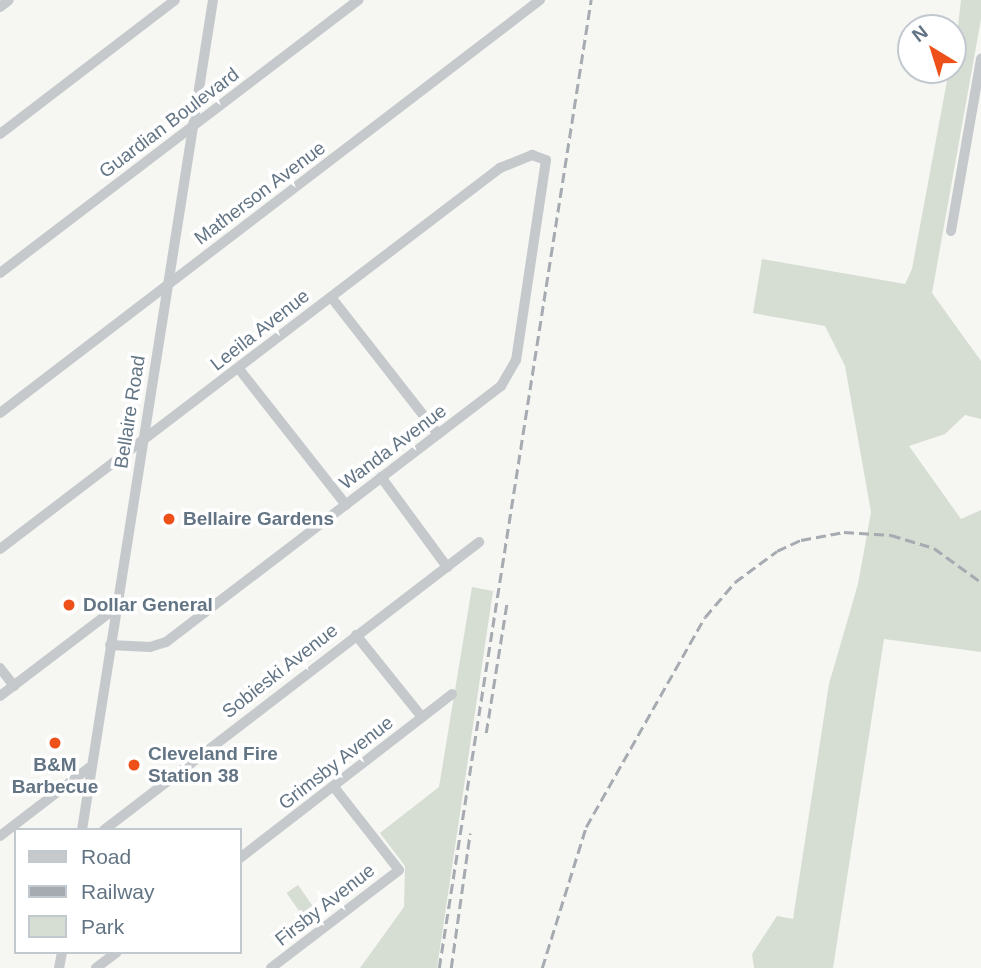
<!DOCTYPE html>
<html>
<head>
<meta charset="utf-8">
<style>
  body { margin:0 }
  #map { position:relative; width:981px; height:968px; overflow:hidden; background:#f6f6f2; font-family:Arial,sans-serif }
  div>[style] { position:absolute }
  .green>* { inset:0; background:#d6ded3; transform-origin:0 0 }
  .minor>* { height:10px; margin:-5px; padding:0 5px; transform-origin:5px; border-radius:5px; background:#c5c9cc }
  .rail>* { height:2.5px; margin-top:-1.25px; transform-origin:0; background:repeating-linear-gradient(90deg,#a5abb1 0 10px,transparent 0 15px) }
  .dots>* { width:19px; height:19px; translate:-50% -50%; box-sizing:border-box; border:4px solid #fff; border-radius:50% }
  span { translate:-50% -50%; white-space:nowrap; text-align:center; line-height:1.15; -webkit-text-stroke:7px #fff; paint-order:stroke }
  .street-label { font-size:19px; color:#637585 }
  .poi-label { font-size:19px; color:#637585; font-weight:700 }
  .left { translate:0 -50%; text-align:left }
  .legend { position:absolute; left:14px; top:828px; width:228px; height:126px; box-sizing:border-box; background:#fff; border:2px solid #c1c8ce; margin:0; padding:9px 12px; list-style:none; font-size:21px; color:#637585 }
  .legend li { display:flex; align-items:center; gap:14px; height:35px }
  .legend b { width:35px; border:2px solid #c1c8ce }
  .north { position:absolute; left:897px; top:14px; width:70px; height:70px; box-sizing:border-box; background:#fff; border:2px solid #c1c8ce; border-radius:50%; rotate:322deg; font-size:19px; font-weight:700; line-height:28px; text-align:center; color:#637585 }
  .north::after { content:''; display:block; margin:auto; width:24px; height:32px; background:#ee501a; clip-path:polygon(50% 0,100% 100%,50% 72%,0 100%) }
</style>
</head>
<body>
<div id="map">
  <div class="green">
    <div style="clip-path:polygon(961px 0,981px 0,981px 19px,932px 293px,981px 361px,981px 419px,965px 415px,945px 434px,909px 446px,961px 519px,981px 510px,981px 652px,884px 639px,833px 968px,754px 968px,752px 954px,777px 916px,793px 919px,829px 684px,858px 584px,871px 512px,845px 366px,825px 326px,753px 313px,762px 259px,905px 284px,912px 269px,949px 70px,953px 70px)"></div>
    <div style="clip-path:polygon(472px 587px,493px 591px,437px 968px,360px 968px,404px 907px,405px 866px,380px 833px,439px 787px)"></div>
    <div style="left:298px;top:885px;width:29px;height:14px;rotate:55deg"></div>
  </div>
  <div class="minor">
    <div style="left:0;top:7px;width:11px;rotate:-38deg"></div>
    <div style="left:0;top:134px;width:220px;rotate:-37.4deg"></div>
    <div style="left:951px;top:231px;width:175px;rotate:-80.1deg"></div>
    <div style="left:0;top:273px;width:451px;rotate:-37.3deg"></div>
    <div style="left:331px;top:297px;width:174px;rotate:52deg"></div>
    <div style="left:239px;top:369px;width:173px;rotate:51.8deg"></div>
    <div style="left:0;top:413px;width:680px;rotate:-37.41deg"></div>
    <div style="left:381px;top:477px;width:112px;rotate:53.7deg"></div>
    <div style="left:0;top:549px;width:629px;rotate:-37.31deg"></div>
    <div style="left:500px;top:168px;width:35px;rotate:-22deg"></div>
    <div style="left:532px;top:155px;width:15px;rotate:20deg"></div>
    <div style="left:546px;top:160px;width:202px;rotate:98.5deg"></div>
    <div style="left:516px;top:360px;width:30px;rotate:120deg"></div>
    <div style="left:501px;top:386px;width:422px;rotate:142.6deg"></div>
    <div style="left:166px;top:642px;width:17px;rotate:163deg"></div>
    <div style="left:150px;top:647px;width:40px;rotate:-177.1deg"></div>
    <div style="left:356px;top:635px;width:105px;rotate:51.2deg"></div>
    <div style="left:0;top:668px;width:23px;rotate:52deg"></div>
    <div style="left:0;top:696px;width:147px;rotate:-37.3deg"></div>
    <div style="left:82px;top:830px;width:840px;rotate:-81.03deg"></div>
    <div style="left:104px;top:830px;width:473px;rotate:-37.5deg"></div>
    <div style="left:0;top:836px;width:113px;rotate:-37.5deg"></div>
    <div style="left:240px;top:858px;width:268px;rotate:-37.7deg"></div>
    <div style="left:59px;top:968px;width:16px;rotate:-79deg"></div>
    <div style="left:96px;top:968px;width:26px;rotate:-37deg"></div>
    <div style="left:271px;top:968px;width:161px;rotate:-37.4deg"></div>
    <div style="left:399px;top:870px;width:105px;rotate:-128.1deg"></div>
  </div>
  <div class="rail">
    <div style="left:486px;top:733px;width:133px;rotate:-80.9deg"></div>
    <div style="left:439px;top:968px;width:980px;rotate:-81.08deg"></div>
    <div style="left:451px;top:968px;width:136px;rotate:-82deg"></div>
    <div style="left:542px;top:968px;width:148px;rotate:-72.7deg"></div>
    <div style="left:586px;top:827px;width:241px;rotate:-60.5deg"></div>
    <div style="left:705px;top:617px;width:46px;rotate:-49.4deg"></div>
    <div style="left:735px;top:582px;width:52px;rotate:-36.4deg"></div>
    <div style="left:777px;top:551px;width:26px;rotate:-25deg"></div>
    <div style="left:801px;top:540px;width:44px;rotate:-10.5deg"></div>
    <div style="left:844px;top:532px;width:47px;rotate:3.7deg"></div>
    <div style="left:891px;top:535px;width:45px;rotate:16.8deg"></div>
    <div style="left:934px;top:548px;width:58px;rotate:35.9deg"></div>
  </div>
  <div class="dots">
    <div style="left:169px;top:519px;background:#ee501a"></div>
    <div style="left:69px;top:605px;background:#ee501a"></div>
    <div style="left:55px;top:743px;background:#ee501a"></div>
    <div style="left:134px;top:765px;background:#ee501a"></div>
  </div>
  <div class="street-label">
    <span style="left:169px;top:123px;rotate:-37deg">Guardian Boulevard</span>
    <span style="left:260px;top:193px;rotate:-37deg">Matherson Avenue</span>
    <span style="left:260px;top:330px;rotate:-38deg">Leeila Avenue</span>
    <span style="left:130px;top:412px;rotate:-81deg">Bellaire Road</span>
    <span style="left:393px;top:447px;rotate:-37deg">Wanda Avenue</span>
    <span style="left:280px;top:671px;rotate:-38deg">Sobieski Avenue</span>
    <span style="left:336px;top:763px;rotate:-38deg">Grimsby Avenue</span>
    <span style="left:325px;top:905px;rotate:-38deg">Firsby Avenue</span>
  </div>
  <div class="poi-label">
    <span class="left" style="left:183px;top:519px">Bellaire Gardens</span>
    <span class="left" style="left:83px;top:605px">Dollar General</span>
    <span class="left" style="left:148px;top:765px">Cleveland Fire<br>Station 38</span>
    <span style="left:55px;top:776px">B&amp;M<br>Barbecue</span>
  </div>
  <ul class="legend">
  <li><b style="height:9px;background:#c5c9cc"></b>Road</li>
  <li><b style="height:9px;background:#a5abb1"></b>Railway</li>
  <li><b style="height:19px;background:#d6ded3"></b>Park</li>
  </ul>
  <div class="north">N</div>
</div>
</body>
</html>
